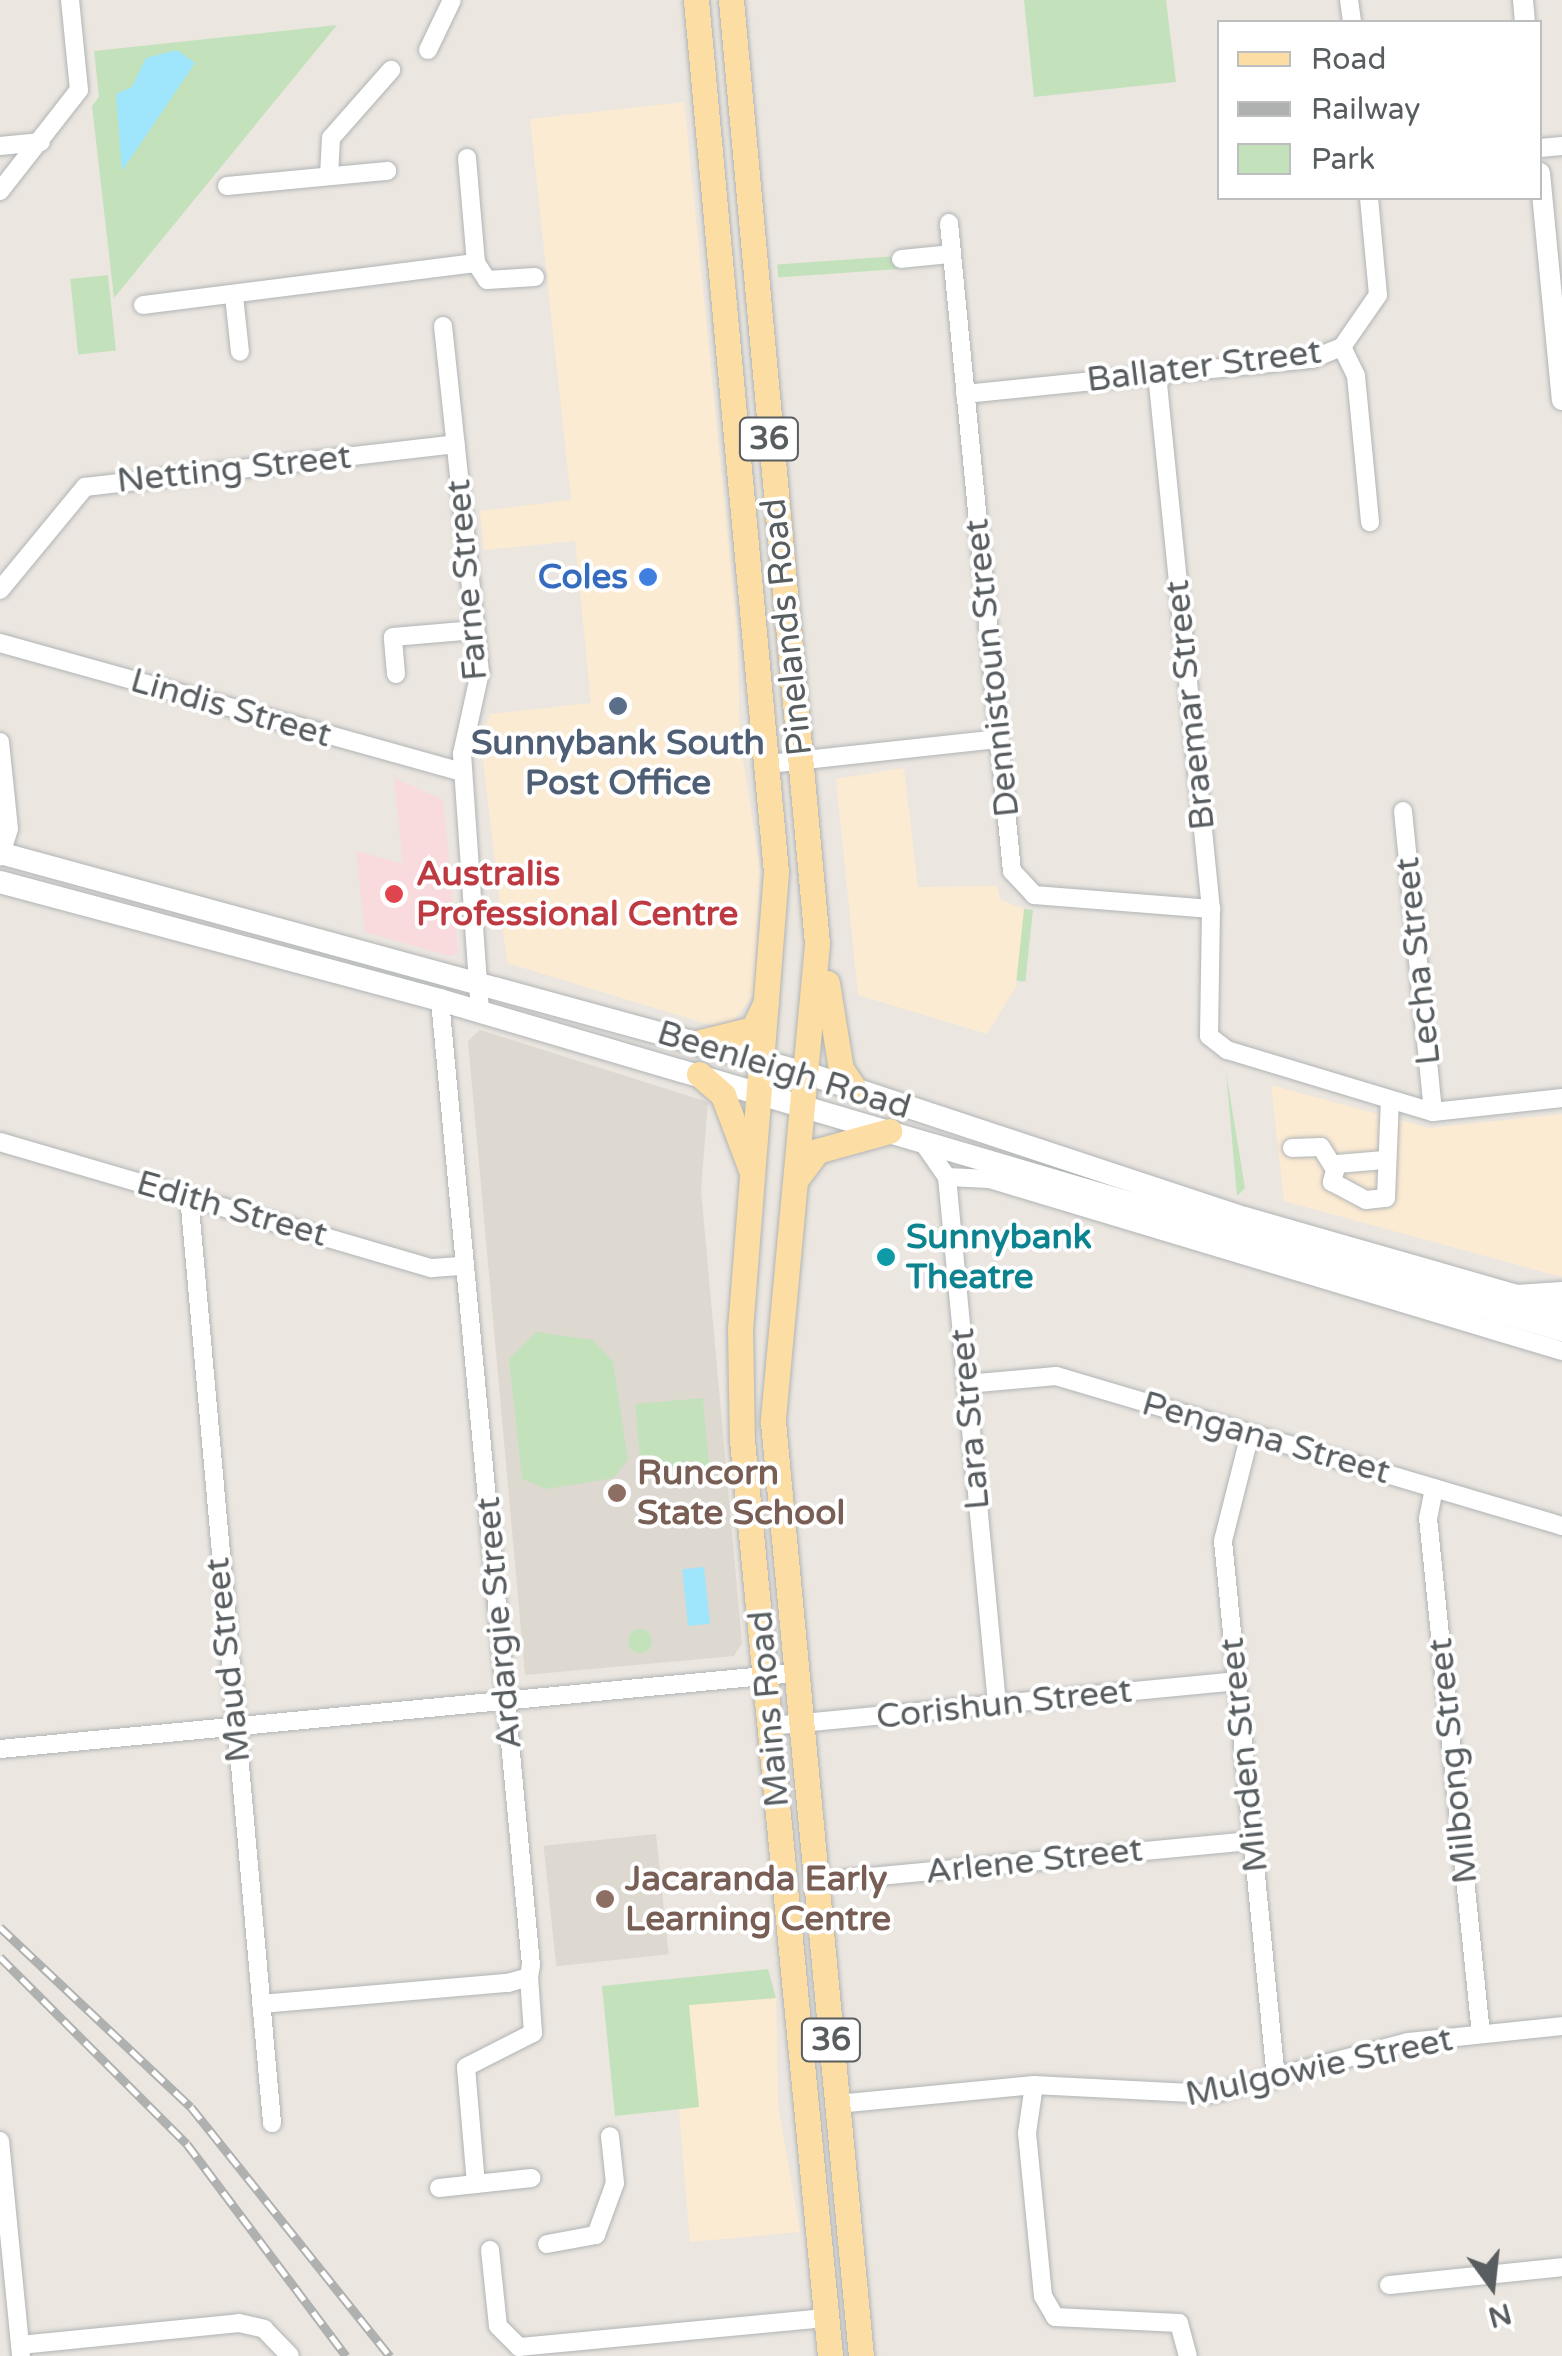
<!DOCTYPE html>
<html>
<head>
<meta charset="utf-8">
<style>
  body { margin:0 }
  #map { position:relative; width:1562px; height:2356px; overflow:hidden; background:#ebe6df; font-family:"Varela Round",sans-serif }
  div>[style] { position:absolute }
  .commercial>* { inset:0; background:#fcebd3 }
  .education>* { inset:0; background:#ddd8d0; transform-origin:0 0 }
  .medical>* { inset:0; background:#f9dadd }
  .green>* { inset:0; background:#c3e2bc; transform-origin:0 0 }
  .round { border-radius:50% }
  .water>* { inset:0; background:#9fe5fc; transform-origin:0 0 }
  .roads { filter:drop-shadow(0 0 2px #b0b4b7) drop-shadow(0 0 2px #b0b4b7) }
  .minor>* { height:18px; margin:-9px; padding:0 9px; transform-origin:9px; border-radius:9px; background:#fff }
  .tertiary>* { height:20px; margin:-10px; padding:0 10px; transform-origin:10px; border-radius:10px; background:#fff }
  .secondary>* { height:22px; margin:-11px; padding:0 11px; transform-origin:11px; border-radius:11px; background:#fff }
  .primary>* { height:25px; margin:-12.5px; padding:0 12.5px; transform-origin:12.5px; border-radius:12.5px; background:#fcdda3 }
  .rail>* { height:9px; margin-top:-4.5px; transform-origin:0; background:repeating-linear-gradient(90deg,#fff 0 15px,#afb0b0 0 30px); box-sizing:border-box; border-block:2px solid #afb0b0 }
  .dots>* { width:28px; height:28px; translate:-50% -50%; box-sizing:border-box; border:5px solid #fff; border-radius:50% }
  span { translate:-50% -50%; white-space:nowrap; text-align:center; line-height:1.15; -webkit-text-stroke:8px #fff; paint-order:stroke }
  .shield-label span { padding:2px 8px; background:#fff; border:2px solid; border-radius:8px; -webkit-text-stroke-width:0 }
  .shield-label { font-size:32px; color:#585d60; font-weight:700 }
  .street-label { font-size:35px; color:#585d60 }
  .shop-label { font-size:35px; color:#366cbe; font-weight:700 }
  .right { translate:-100% -50%; text-align:right }
  .service-label { font-size:35px; color:#4e5e75; font-weight:700 }
  .health-label { font-size:35px; color:#be3a42; font-weight:700 }
  .left { translate:0 -50%; text-align:left }
  .culture-label { font-size:35px; color:#0d838f; font-weight:700 }
  .education-label { font-size:35px; color:#785e54; font-weight:700 }
  .legend { position:absolute; left:1217px; top:20px; width:325px; height:180px; box-sizing:border-box; background:#fff; border:2px solid #bcbebf; margin:0; padding:12px 18px; list-style:none; font-size:30px; color:#585d60 }
  .legend li { display:flex; align-items:center; gap:20px; height:50px }
  .legend b { width:50px; border:2px solid #bcbebf }
  .north { position:absolute; left:1442px; top:2236px; width:100px; height:100px; -webkit-text-stroke:8px #fff; paint-order:stroke; rotate:165deg; font-size:28px; font-weight:700; line-height:40px; text-align:center; color:#585d60 }
  .north::after { content:''; display:block; margin:auto; width:35px; height:45px; background:#585d60; clip-path:polygon(50% 0,100% 100%,50% 72%,0 100%) }
</style>
</head>
<body>
<div id="map">
  <div class="commercial">
    <div style="clip-path:polygon(684px 102px,737px 628px,740px 741px,760px 868px,754px 994px,732px 1023px,710px 1025px,507px 963px,481px 744px,490px 714px,591px 703px,575px 541px,484px 550px,480px 511px,571px 500px,530px 119px)"></div>
    <div style="clip-path:polygon(904px 768px,918px 887px,997px 886px,1001px 900px,1024px 909px,1016px 987px,987px 1034px,858px 995px,836px 779px)"></div>
    <div style="clip-path:polygon(1271px 1085px,1429px 1128px,1562px 1114px,1562px 1277px,1284px 1201px)"></div>
    <div style="clip-path:polygon(776px 1998px,778px 2104px,800px 2232px,690px 2242px,679px 2109px,699px 2106px,689px 2005px)"></div>
  </div>
  <div class="education">
    <div style="clip-path:polygon(480px 1030px,708px 1102px,701px 1190px,742px 1643px,734px 1656px,525px 1675px,468px 1041px)"></div>
    <div style="left:656px;top:1834px;width:121px;height:113px;rotate:84deg"></div>
  </div>
  <div class="medical">
    <div style="clip-path:polygon(394px 778px,443px 800px,458px 953px,450px 956px,365px 932px,356px 851px,403px 864px)"></div>
  </div>
  <div class="green">
    <div style="clip-path:polygon(1024px 0,1166px 0,1176px 82px,1034px 97px)"></div>
    <div style="clip-path:polygon(337px 25px,114px 298px,92px 106px,99px 97px,94px 51px)"></div>
    <div style="left:898px;top:256px;width:13px;height:121px;rotate:86deg"></div>
    <div style="left:108px;top:275px;width:76px;height:38px;rotate:84deg"></div>
    <div style="left:1024px;top:909px;width:9px;height:72px;rotate:6deg"></div>
    <div style="clip-path:polygon(1226px 1072px,1245px 1188px,1237px 1196px)"></div>
    <div style="clip-path:polygon(536px 1332px,593px 1340px,613px 1362px,628px 1460px,613px 1478px,546px 1489px,522px 1479px,509px 1359px)"></div>
    <div style="left:703px;top:1398px;width:73px;height:68px;rotate:85deg"></div>
    <div class="round" style="left:628px;top:1629px;width:24px;height:24px"></div>
    <div style="clip-path:polygon(768px 1969px,776px 1998px,689px 2005px,699px 2107px,615px 2116px,602px 1986px)"></div>
  </div>
  <div class="water">
    <div style="clip-path:polygon(177px 50px,195px 63px,122px 171px,116px 94px,132px 87px,146px 58px)"></div>
    <div style="left:704px;top:1567px;width:57px;height:22px;rotate:84deg"></div>
  </div>
  <div class="roads">
    <div class="minor">
      <div style="left:1349px;top:0;width:22px;rotate:82deg"></div>
      <div style="left:428px;top:50px;width:55px;rotate:-64.4deg"></div>
      <div style="left:0;top:146px;width:41px;rotate:-5.6deg"></div>
      <div style="left:1540px;top:148px;width:22px;rotate:-5deg"></div>
      <div style="left:467px;top:158px;width:105px;rotate:85.1deg"></div>
      <div style="left:476px;top:263px;width:20px;rotate:57deg"></div>
      <div style="left:487px;top:280px;width:48px;rotate:-3.6deg"></div>
      <div style="left:329px;top:176px;width:38px;rotate:-87deg"></div>
      <div style="left:331px;top:138px;width:91px;rotate:-48.6deg"></div>
      <div style="left:227px;top:186px;width:161px;rotate:-5.4deg"></div>
      <div style="left:0;top:191px;width:128px;rotate:-52deg"></div>
      <div style="left:79px;top:90px;width:90px;rotate:-95.7deg"></div>
      <div style="left:949px;top:223px;width:651px;rotate:84.45deg"></div>
      <div style="left:1012px;top:871px;width:33px;rotate:47deg"></div>
      <div style="left:1034px;top:895px;width:178px;rotate:4.5deg"></div>
      <div style="left:901px;top:259px;width:50px;rotate:-5.7deg"></div>
      <div style="left:234px;top:296px;width:56px;rotate:83.9deg"></div>
      <div style="left:143px;top:305px;width:336px;rotate:-7.2deg"></div>
      <div style="left:443px;top:326px;width:348px;rotate:83.9deg"></div>
      <div style="left:480px;top:672px;width:84px;rotate:102.4deg"></div>
      <div style="left:462px;top:754px;width:259px;rotate:86deg"></div>
      <div style="left:1342px;top:347px;width:32px;rotate:64deg"></div>
      <div style="left:1356px;top:376px;width:147px;rotate:84.5deg"></div>
      <div style="left:1157px;top:374px;width:538px;rotate:84.24deg"></div>
      <div style="left:1211px;top:909px;width:127px;rotate:90.9deg"></div>
      <div style="left:1209px;top:1036px;width:23px;rotate:38deg"></div>
      <div style="left:1227px;top:1050px;width:215px;rotate:16.8deg"></div>
      <div style="left:1433px;top:1112px;width:130px;rotate:-6.2deg"></div>
      <div style="left:965px;top:394px;width:349px;rotate:-5.8deg"></div>
      <div style="left:1312px;top:359px;width:32px;rotate:-22deg"></div>
      <div style="left:1342px;top:347px;width:63px;rotate:-55.3deg"></div>
      <div style="left:1378px;top:295px;width:97px;rotate:-95.3deg"></div>
      <div style="left:0;top:590px;width:134px;rotate:-50.5deg"></div>
      <div style="left:85px;top:487px;width:373px;rotate:-6.6deg"></div>
      <div style="left:0;top:643px;width:481px;rotate:15.6deg"></div>
      <div style="left:396px;top:674px;width:37px;rotate:-95deg"></div>
      <div style="left:393px;top:637px;width:82px;rotate:-4.9deg"></div>
      <div style="left:0;top:742px;width:87px;rotate:84.1deg"></div>
      <div style="left:9px;top:829px;width:29px;rotate:108deg"></div>
      <div style="left:768px;top:764px;width:233px;rotate:-6.2deg"></div>
      <div style="left:1403px;top:811px;width:302px;rotate:84.3deg"></div>
      <div style="left:922px;top:1141px;width:44px;rotate:55.2deg"></div>
      <div style="left:947px;top:1177px;width:529px;rotate:84.58deg"></div>
      <div style="left:0;top:1142px;width:450px;rotate:16.3deg"></div>
      <div style="left:432px;top:1268px;width:32px;rotate:-4deg"></div>
      <div style="left:1292px;top:1148px;width:29px;rotate:-2deg"></div>
      <div style="left:1321px;top:1147px;width:22px;rotate:58deg"></div>
      <div style="left:1384px;top:1160px;width:47px;rotate:175.1deg"></div>
      <div style="left:1337px;top:1164px;width:19px;rotate:106deg"></div>
      <div style="left:1332px;top:1182px;width:38px;rotate:28deg"></div>
      <div style="left:1366px;top:1200px;width:20px;rotate:-6deg"></div>
      <div style="left:1386px;top:1198px;width:98px;rotate:-87.7deg"></div>
      <div style="left:947px;top:1177px;width:42px;rotate:2.7deg"></div>
      <div style="left:989px;top:1179px;width:598px;rotate:16.71deg"></div>
      <div style="left:189px;top:1196px;width:931px;rotate:84.88deg"></div>
      <div style="left:967px;top:1384px;width:89px;rotate:-5.1deg"></div>
      <div style="left:1056px;top:1376px;width:528px;rotate:16.51deg"></div>
      <div style="left:1250px;top:1434px;width:110px;rotate:104.2deg"></div>
      <div style="left:1223px;top:1541px;width:541px;rotate:84.37deg"></div>
      <div style="left:1434px;top:1488px;width:31px;rotate:101deg"></div>
      <div style="left:1428px;top:1518px;width:519px;rotate:84.14deg"></div>
      <div style="left:771px;top:1726px;width:468px;rotate:-5.5deg"></div>
      <div style="left:0;top:1749px;width:799px;rotate:-5.46deg"></div>
      <div style="left:816px;top:1882px;width:438px;rotate:-5.4deg"></div>
      <div style="left:261px;top:2004px;width:248px;rotate:-4.9deg"></div>
      <div style="left:508px;top:1983px;width:22px;rotate:-16deg"></div>
      <div style="left:529px;top:1977px;width:12px;rotate:-81deg"></div>
      <div style="left:531px;top:1965px;width:969px;rotate:-95.39deg"></div>
      <div style="left:1034px;top:2085px;width:49px;rotate:98.3deg"></div>
      <div style="left:1027px;top:2133px;width:164px;rotate:84.4deg"></div>
      <div style="left:1043px;top:2296px;width:24px;rotate:60deg"></div>
      <div style="left:1055px;top:2317px;width:124px;rotate:2.8deg"></div>
      <div style="left:1179px;top:2323px;width:34px;rotate:75deg"></div>
      <div style="left:837px;top:2104px;width:198px;rotate:-5.5deg"></div>
      <div style="left:1034px;top:2085px;width:177px;rotate:2.9deg"></div>
      <div style="left:1211px;top:2094px;width:204px;rotate:-14.8deg"></div>
      <div style="left:1408px;top:2042px;width:155px;rotate:-5.9deg"></div>
      <div style="left:0;top:2141px;width:215px;rotate:84.4deg"></div>
      <div style="left:476px;top:2184px;width:117px;rotate:-94.9deg"></div>
      <div style="left:466px;top:2067px;width:75px;rotate:-26.9deg"></div>
      <div style="left:533px;top:2033px;width:56px;rotate:-94.1deg"></div>
      <div style="left:439px;top:2188px;width:93px;rotate:-6.2deg"></div>
      <div style="left:547px;top:2244px;width:50px;rotate:-10.4deg"></div>
      <div style="left:596px;top:2235px;width:55px;rotate:-69.9deg"></div>
      <div style="left:615px;top:2183px;width:47px;rotate:-96.1deg"></div>
      <div style="left:490px;top:2250px;width:76px;rotate:84deg"></div>
      <div style="left:498px;top:2326px;width:30px;rotate:45deg"></div>
      <div style="left:519px;top:2347px;width:309px;rotate:-5.4deg"></div>
      <div style="left:1389px;top:2285px;width:174px;rotate:-5.9deg"></div>
      <div style="left:20px;top:2345px;width:220px;rotate:-5.7deg"></div>
      <div style="left:239px;top:2323px;width:26px;rotate:13deg"></div>
      <div style="left:264px;top:2329px;width:37px;rotate:46deg"></div>
    </div>
    <div class="tertiary">
      <div style="left:1523px;top:0;width:22px;rotate:85deg"></div>
      <div style="left:1540px;top:173px;width:228px;rotate:84.5deg"></div>
      <div style="left:1516px;top:1295px;width:46px;rotate:-3.7deg"></div>
    </div>
    <div class="secondary">
      <div style="left:0;top:853px;width:839px;rotate:15.28deg"></div>
      <div style="left:809px;top:1074px;width:459px;rotate:18.3deg"></div>
      <div style="left:1245px;top:1218px;width:330px;rotate:16deg"></div>
      <div style="left:0;top:882px;width:456px;rotate:15deg"></div>
      <div style="left:440px;top:1000px;width:1170px;rotate:16.39deg"></div>
    </div>
    <div class="primary">
      <div style="left:696px;top:0;width:876px;rotate:84.76deg"></div>
      <div style="left:776px;top:872px;width:458px;rotate:94.5deg"></div>
      <div style="left:740px;top:1329px;width:111px;rotate:89deg"></div>
      <div style="left:742px;top:1440px;width:920px;rotate:84.51deg"></div>
      <div style="left:731px;top:0;width:948px;rotate:84.79deg"></div>
      <div style="left:817px;top:944px;width:480px;rotate:95.3deg"></div>
      <div style="left:773px;top:1422px;width:938px;rotate:84.62deg"></div>
      <div style="left:827px;top:983px;width:87px;rotate:80.8deg"></div>
      <div style="left:841px;top:1069px;width:23px;rotate:56deg"></div>
      <div style="left:697px;top:1043px;width:58px;rotate:-14deg"></div>
      <div style="left:753px;top:1029px;width:30px;rotate:-64deg"></div>
      <div style="left:699px;top:1074px;width:32px;rotate:41deg"></div>
      <div style="left:723px;top:1095px;width:80px;rotate:69.5deg"></div>
      <div style="left:797px;top:1178px;width:34px;rotate:-53deg"></div>
      <div style="left:817px;top:1151px;width:75px;rotate:-15.5deg"></div>
    </div>
  </div>
  <div class="rail">
    <div style="left:0;top:1927px;width:262px;rotate:43.3deg"></div>
    <div style="left:191px;top:2107px;width:319px;rotate:51.4deg"></div>
    <div style="left:0;top:1957px;width:264px;rotate:45deg"></div>
    <div style="left:187px;top:2144px;width:265px;rotate:53.1deg"></div>
  </div>
  <div class="dots">
    <div style="left:648px;top:577px;background:#3f7fe0"></div>
    <div style="left:618px;top:706px;background:#5c6f8a"></div>
    <div style="left:394px;top:894px;background:#e0444e"></div>
    <div style="left:886px;top:1257px;background:#0f9aa8"></div>
    <div style="left:617px;top:1493px;background:#8d6e63"></div>
    <div style="left:605px;top:1899px;background:#8d6e63"></div>
  </div>
  <div class="shield-label">
    <span style="left:769px;top:439px">36</span>
    <span style="left:831px;top:2040px">36</span>
  </div>
  <div class="street-label">
    <span style="left:1204px;top:366px;rotate:-7deg">Ballater Street</span>
    <span style="left:234px;top:469px;rotate:-6deg">Netting Street</span>
    <span style="left:467px;top:580px;rotate:-95deg">Farne Street</span>
    <span style="left:787px;top:627px;rotate:-96deg">Pinelands Road</span>
    <span style="left:992px;top:668px;rotate:-96deg">Dennistoun Street</span>
    <span style="left:1190px;top:705px;rotate:-96deg">Braemar Street</span>
    <span style="left:231px;top:708px;rotate:16deg">Lindis Street</span>
    <span style="left:1418px;top:961px;rotate:-96deg">Lecha Street</span>
    <span style="left:784px;top:1070px;rotate:17deg">Beenleigh Road</span>
    <span style="left:232px;top:1209px;rotate:16deg">Edith Street</span>
    <span style="left:970px;top:1419px;rotate:-95deg">Lara Street</span>
    <span style="left:1266px;top:1438px;rotate:16deg">Pengana Street</span>
    <span style="left:499px;top:1623px;rotate:-95deg">Ardargie Street</span>
    <span style="left:228px;top:1660px;rotate:-96deg">Maud Street</span>
    <span style="left:1004px;top:1704px;rotate:-6deg">Corishun Street</span>
    <span style="left:769px;top:1709px;rotate:-95deg">Mains Road</span>
    <span style="left:1244px;top:1755px;rotate:-96deg">Minden Street</span>
    <span style="left:1453px;top:1761px;rotate:-96deg">Milbong Street</span>
    <span style="left:1034px;top:1861px;rotate:-6deg">Arlene Street</span>
    <span style="left:1319px;top:2067px;rotate:-12deg">Mulgowie Street</span>
  </div>
  <div class="shop-label">
    <span class="right" style="left:628px;top:577px">Coles</span>
  </div>
  <div class="service-label">
    <span style="left:618px;top:763px">Sunnybank South<br>Post Office</span>
  </div>
  <div class="health-label">
    <span class="left" style="left:416px;top:894px">Australis<br>Professional Centre</span>
  </div>
  <div class="culture-label">
    <span class="left" style="left:906px;top:1257px">Sunnybank<br>Theatre</span>
  </div>
  <div class="education-label">
    <span class="left" style="left:637px;top:1493px">Runcorn<br>State School</span>
    <span class="left" style="left:625px;top:1899px">Jacaranda Early<br>Learning Centre</span>
  </div>
  <ul class="legend">
  <li><b style="height:12px;background:#fcdda3"></b>Road</li>
  <li><b style="height:12px;background:#afb0b0"></b>Railway</li>
  <li><b style="height:28px;background:#c3e2bc"></b>Park</li>
  </ul>
  <div class="north">N</div>
</div>
</body>
</html>
